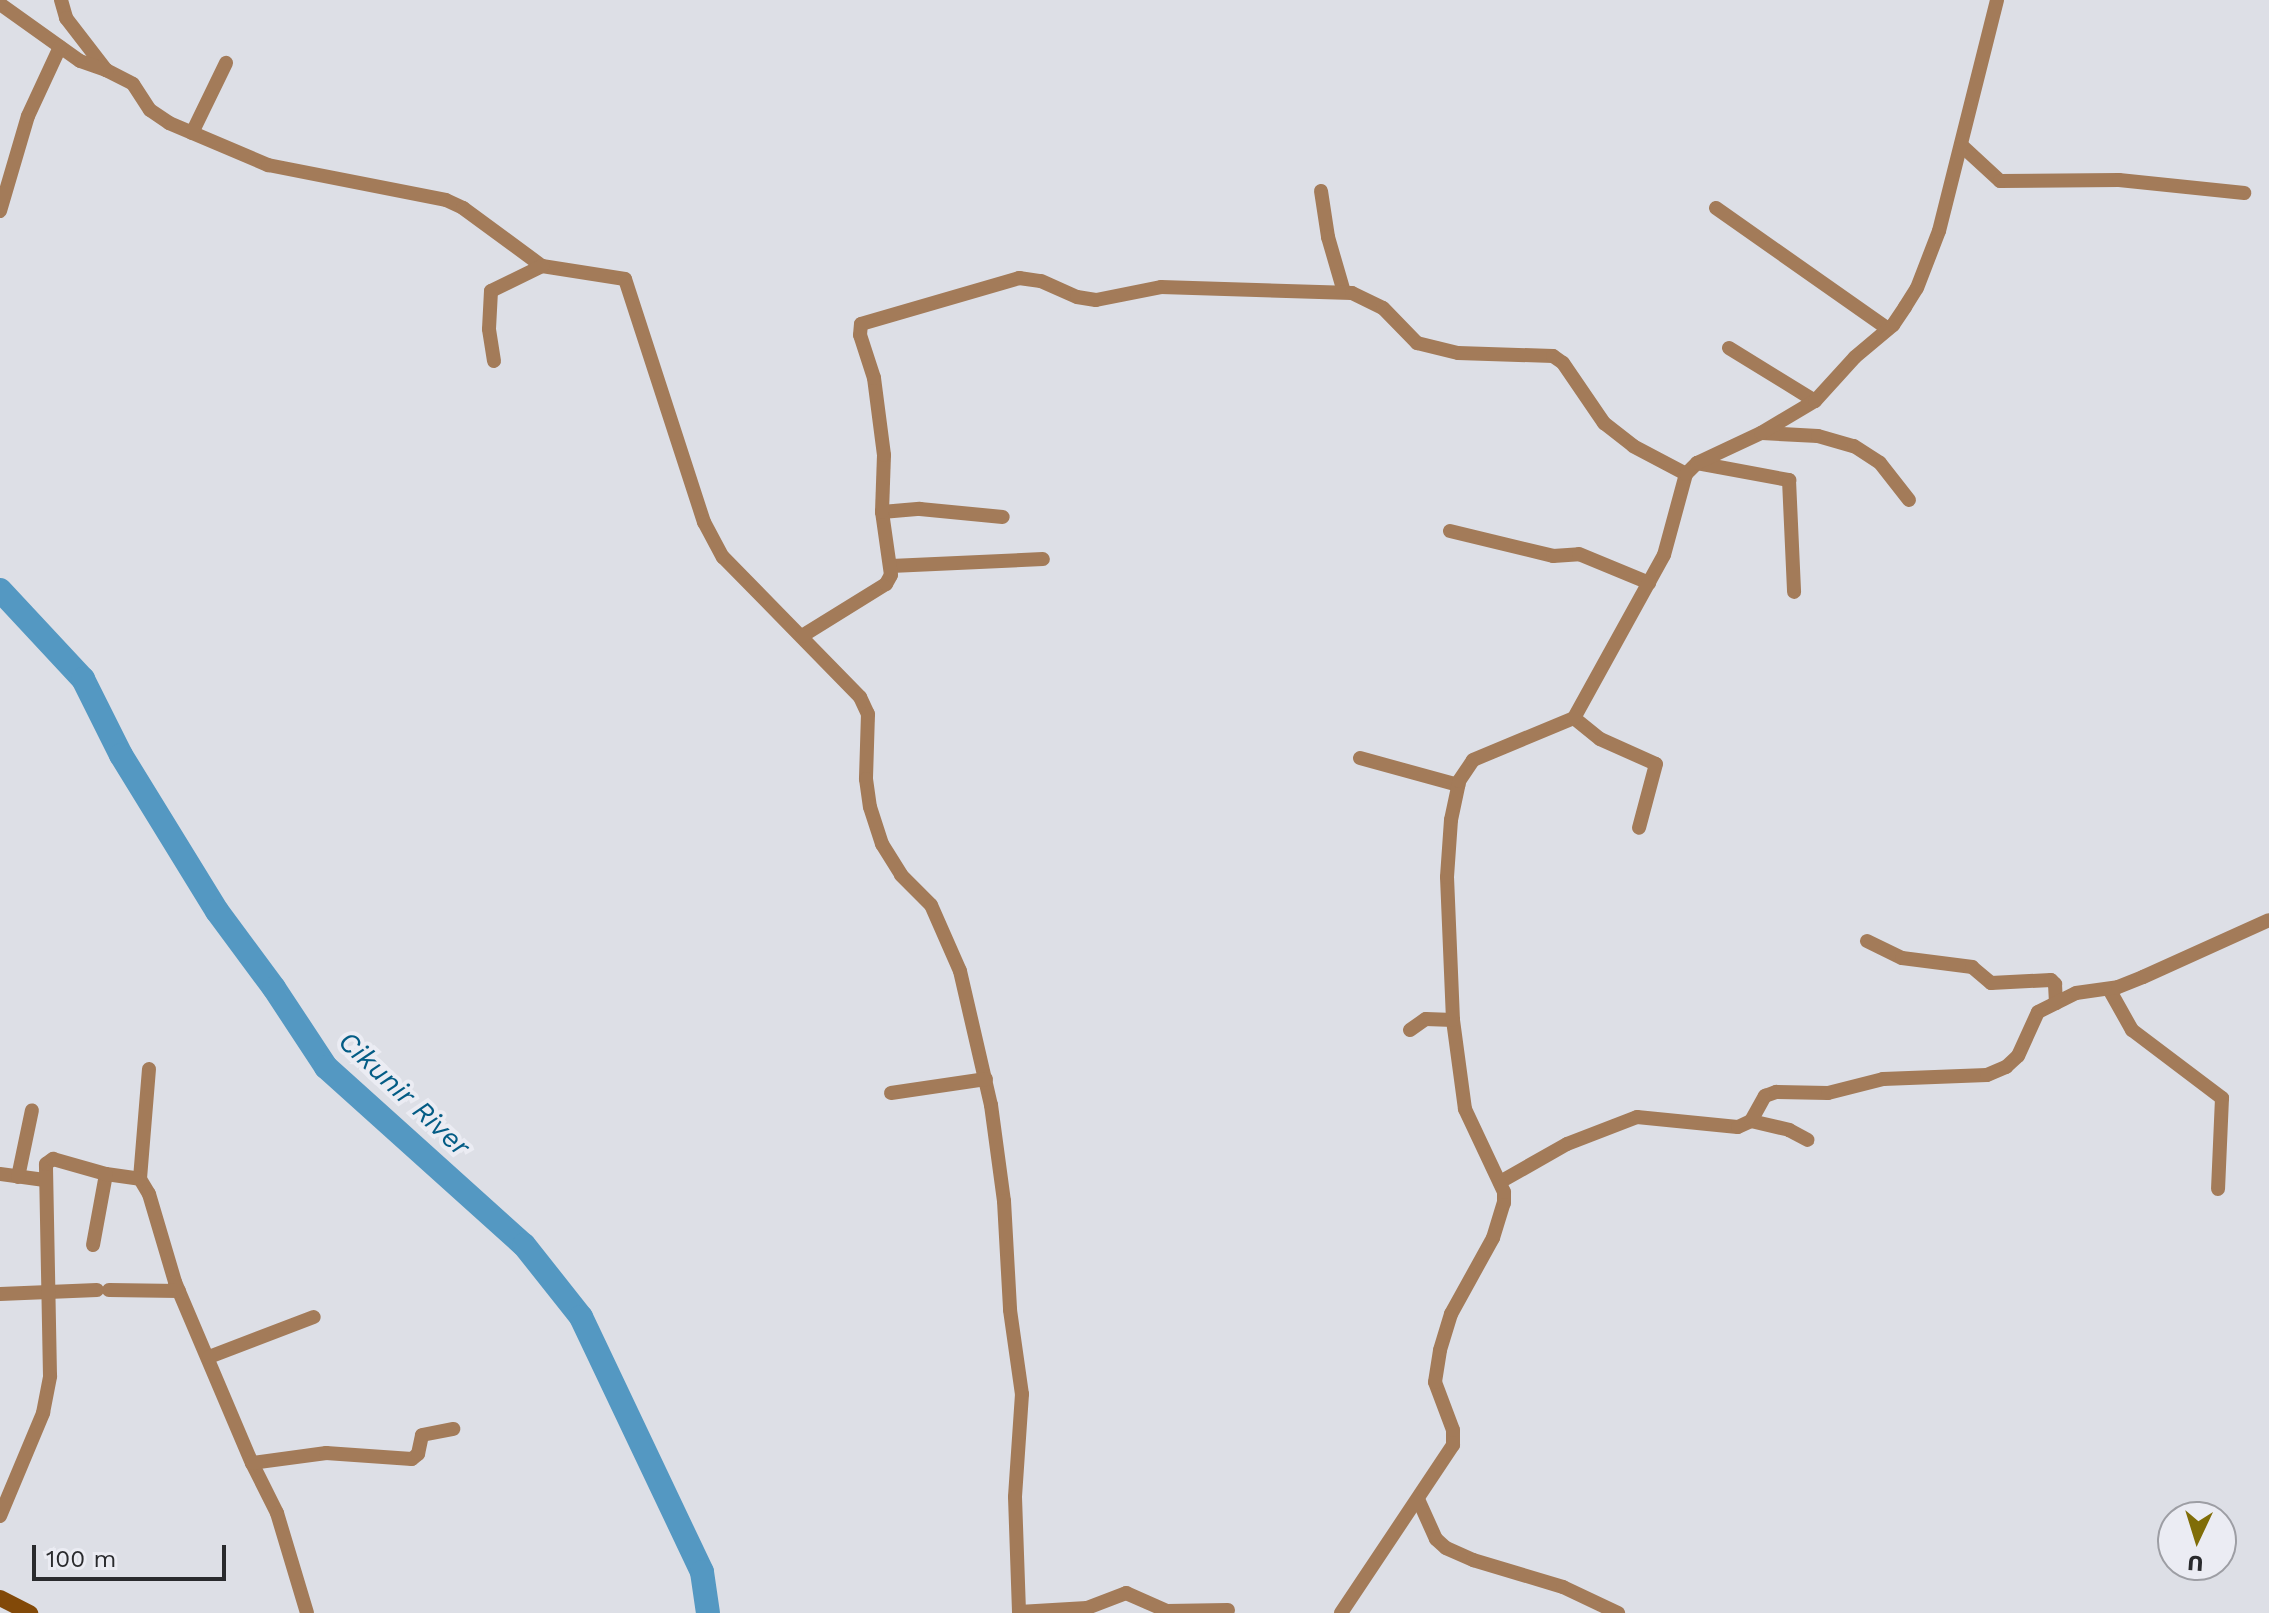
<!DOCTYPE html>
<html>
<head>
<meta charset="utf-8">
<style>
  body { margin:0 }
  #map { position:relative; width:2269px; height:1613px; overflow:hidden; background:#dddfe6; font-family:"Work Sans",sans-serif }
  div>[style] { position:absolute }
  .river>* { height:24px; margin:-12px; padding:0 12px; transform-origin:12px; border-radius:12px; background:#5498c2 }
  .street>* { height:14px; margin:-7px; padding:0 7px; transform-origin:7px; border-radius:7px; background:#a37b59 }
  .secondary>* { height:16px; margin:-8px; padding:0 8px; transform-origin:8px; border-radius:8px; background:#824908 }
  span { translate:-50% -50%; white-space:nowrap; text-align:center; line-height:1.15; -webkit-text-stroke:8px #ebecf3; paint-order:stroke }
  .water-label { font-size:28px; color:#035c85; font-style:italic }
  .north { position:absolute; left:2157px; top:1501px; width:80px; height:80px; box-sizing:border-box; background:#ebecf3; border:2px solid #9d9ea4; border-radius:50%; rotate:184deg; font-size:22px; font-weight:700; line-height:32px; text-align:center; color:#292a2d }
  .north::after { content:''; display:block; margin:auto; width:28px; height:36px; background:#806d08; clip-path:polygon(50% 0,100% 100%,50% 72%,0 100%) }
  .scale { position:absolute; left:32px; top:1545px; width:194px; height:36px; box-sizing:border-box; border:4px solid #292a2d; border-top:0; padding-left:10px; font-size:24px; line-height:28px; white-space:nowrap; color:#292a2d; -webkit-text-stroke:6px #ebecf3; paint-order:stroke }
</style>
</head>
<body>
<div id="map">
  <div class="river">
    <div style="left:0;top:590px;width:122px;rotate:47deg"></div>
    <div style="left:83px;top:679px;width:85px;rotate:63.4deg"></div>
    <div style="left:121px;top:755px;width:183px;rotate:58.4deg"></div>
    <div style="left:217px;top:911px;width:96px;rotate:53.5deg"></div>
    <div style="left:274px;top:988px;width:95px;rotate:56.6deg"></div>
    <div style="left:326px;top:1067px;width:266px;rotate:42deg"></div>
    <div style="left:524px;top:1245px;width:92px;rotate:51.6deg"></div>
    <div style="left:581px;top:1317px;width:282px;rotate:64.6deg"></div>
    <div style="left:702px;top:1572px;width:41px;rotate:81.7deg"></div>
  </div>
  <div class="street">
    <div style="left:61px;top:0;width:19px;rotate:74deg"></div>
    <div style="left:66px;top:18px;width:66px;rotate:52.4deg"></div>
    <div style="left:106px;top:70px;width:30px;rotate:27deg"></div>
    <div style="left:133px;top:84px;width:31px;rotate:57deg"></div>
    <div style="left:150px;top:110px;width:23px;rotate:34deg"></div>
    <div style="left:169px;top:123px;width:108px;rotate:23deg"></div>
    <div style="left:268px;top:165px;width:181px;rotate:11.1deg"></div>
    <div style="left:446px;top:200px;width:19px;rotate:25deg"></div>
    <div style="left:463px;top:208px;width:98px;rotate:36.3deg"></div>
    <div style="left:542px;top:266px;width:84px;rotate:8.9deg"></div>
    <div style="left:625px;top:279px;width:256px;rotate:72deg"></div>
    <div style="left:704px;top:522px;width:40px;rotate:62deg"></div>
    <div style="left:723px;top:557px;width:196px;rotate:45.6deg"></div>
    <div style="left:860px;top:697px;width:19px;rotate:65deg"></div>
    <div style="left:868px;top:714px;width:65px;rotate:91.8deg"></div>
    <div style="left:866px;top:779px;width:28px;rotate:82deg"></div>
    <div style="left:870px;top:807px;width:39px;rotate:72deg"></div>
    <div style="left:882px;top:844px;width:36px;rotate:58deg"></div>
    <div style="left:901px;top:875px;width:42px;rotate:45deg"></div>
    <div style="left:931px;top:905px;width:72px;rotate:66.3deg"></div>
    <div style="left:960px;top:971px;width:138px;rotate:77deg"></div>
    <div style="left:991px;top:1105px;width:97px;rotate:82.3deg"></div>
    <div style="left:1004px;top:1201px;width:109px;rotate:86.8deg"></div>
    <div style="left:1010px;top:1310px;width:85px;rotate:81.9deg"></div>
    <div style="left:1022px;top:1394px;width:103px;rotate:93.9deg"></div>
    <div style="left:1015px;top:1497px;width:116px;rotate:88deg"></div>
    <div style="left:0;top:4px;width:98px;rotate:35.5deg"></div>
    <div style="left:80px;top:61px;width:28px;rotate:19deg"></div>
    <div style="left:192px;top:133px;width:78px;rotate:-64.1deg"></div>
    <div style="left:1961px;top:145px;width:53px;rotate:42.7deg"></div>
    <div style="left:2000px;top:181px;width:119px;rotate:-0.5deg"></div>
    <div style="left:2119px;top:180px;width:126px;rotate:5.9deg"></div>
    <div style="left:1321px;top:191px;width:47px;rotate:81.3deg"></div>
    <div style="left:1328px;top:237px;width:57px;rotate:73.8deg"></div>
    <div style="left:1716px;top:208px;width:210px;rotate:35.1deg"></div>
    <div style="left:0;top:211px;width:99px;rotate:-73.6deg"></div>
    <div style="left:28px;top:116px;width:76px;rotate:-65.1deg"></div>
    <div style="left:1729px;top:348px;width:101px;rotate:31.6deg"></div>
    <div style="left:494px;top:361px;width:32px;rotate:-99deg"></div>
    <div style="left:489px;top:329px;width:38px;rotate:-87deg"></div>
    <div style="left:491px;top:291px;width:57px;rotate:-26.1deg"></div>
    <div style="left:1762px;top:433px;width:56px;rotate:3.1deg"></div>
    <div style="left:1818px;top:436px;width:37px;rotate:16deg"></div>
    <div style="left:1854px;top:446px;width:31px;rotate:33deg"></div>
    <div style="left:1880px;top:463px;width:47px;rotate:51.9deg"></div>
    <div style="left:1697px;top:463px;width:94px;rotate:10.5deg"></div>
    <div style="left:1789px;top:480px;width:112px;rotate:87.4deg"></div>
    <div style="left:882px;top:512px;width:38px;rotate:-5deg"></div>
    <div style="left:920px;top:509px;width:83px;rotate:5.5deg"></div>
    <div style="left:1450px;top:531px;width:106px;rotate:13.6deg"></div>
    <div style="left:1553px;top:556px;width:26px;rotate:-4deg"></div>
    <div style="left:1579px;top:554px;width:76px;rotate:22.5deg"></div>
    <div style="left:891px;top:566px;width:152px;rotate:-2.6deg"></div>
    <div style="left:802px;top:636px;width:99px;rotate:-31.8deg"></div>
    <div style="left:886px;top:584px;width:10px;rotate:-61deg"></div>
    <div style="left:891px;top:575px;width:64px;rotate:-98.1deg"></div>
    <div style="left:882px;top:512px;width:57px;rotate:-88deg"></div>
    <div style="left:884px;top:455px;width:78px;rotate:-97.4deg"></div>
    <div style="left:874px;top:378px;width:45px;rotate:-108deg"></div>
    <div style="left:860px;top:335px;width:11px;rotate:-85deg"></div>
    <div style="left:861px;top:324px;width:165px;rotate:-16.2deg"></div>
    <div style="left:1019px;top:278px;width:22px;rotate:8deg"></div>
    <div style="left:1041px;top:281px;width:39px;rotate:24deg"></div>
    <div style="left:1077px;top:297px;width:19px;rotate:9deg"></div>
    <div style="left:1096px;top:300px;width:66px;rotate:-11.3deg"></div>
    <div style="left:1161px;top:287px;width:191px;rotate:1.8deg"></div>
    <div style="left:1352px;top:293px;width:34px;rotate:26deg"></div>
    <div style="left:1383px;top:308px;width:49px;rotate:45.8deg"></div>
    <div style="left:1417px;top:343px;width:42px;rotate:13.7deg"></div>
    <div style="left:1458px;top:353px;width:95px;rotate:1.8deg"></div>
    <div style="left:1553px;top:356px;width:12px;rotate:35deg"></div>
    <div style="left:1563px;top:363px;width:73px;rotate:55.7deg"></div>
    <div style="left:1604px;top:423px;width:37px;rotate:38deg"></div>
    <div style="left:1633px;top:446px;width:60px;rotate:27.8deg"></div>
    <div style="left:1574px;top:718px;width:33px;rotate:39deg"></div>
    <div style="left:1600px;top:739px;width:61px;rotate:24.1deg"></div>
    <div style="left:1656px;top:764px;width:66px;rotate:104.9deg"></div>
    <div style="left:1360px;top:758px;width:102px;rotate:15.4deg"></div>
    <div style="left:1867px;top:941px;width:39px;rotate:26deg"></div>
    <div style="left:1902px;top:958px;width:71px;rotate:7.3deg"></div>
    <div style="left:1972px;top:967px;width:25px;rotate:40deg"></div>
    <div style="left:1991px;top:983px;width:60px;rotate:-2.9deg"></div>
    <div style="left:2051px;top:980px;width:6px;rotate:45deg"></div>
    <div style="left:2055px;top:984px;width:19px;rotate:87deg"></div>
    <div style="left:2109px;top:989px;width:47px;rotate:60.7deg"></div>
    <div style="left:2132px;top:1030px;width:113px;rotate:37.1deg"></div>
    <div style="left:2222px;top:1098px;width:91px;rotate:92.5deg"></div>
    <div style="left:1410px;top:1030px;width:19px;rotate:-35deg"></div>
    <div style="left:1426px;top:1019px;width:27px;rotate:2deg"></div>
    <div style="left:149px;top:1069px;width:110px;rotate:94.7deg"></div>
    <div style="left:140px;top:1179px;width:17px;rotate:59deg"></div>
    <div style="left:149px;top:1194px;width:92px;rotate:73.5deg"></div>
    <div style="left:175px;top:1282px;width:197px;rotate:67deg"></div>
    <div style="left:252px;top:1463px;width:56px;rotate:63.4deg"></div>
    <div style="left:277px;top:1513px;width:104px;rotate:73.3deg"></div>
    <div style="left:891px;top:1093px;width:96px;rotate:-8.4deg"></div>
    <div style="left:1751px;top:1121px;width:39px;rotate:13deg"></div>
    <div style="left:1789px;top:1130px;width:21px;rotate:28deg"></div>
    <div style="left:0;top:1174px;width:45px;rotate:7.6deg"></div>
    <div style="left:18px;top:1177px;width:68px;rotate:-78.2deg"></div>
    <div style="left:1500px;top:1182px;width:77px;rotate:-29.6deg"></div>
    <div style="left:1567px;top:1144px;width:75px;rotate:-21.1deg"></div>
    <div style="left:1637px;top:1117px;width:101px;rotate:5.7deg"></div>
    <div style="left:1738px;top:1127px;width:14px;rotate:-25deg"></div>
    <div style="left:1751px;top:1121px;width:29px;rotate:-61deg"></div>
    <div style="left:1765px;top:1096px;width:12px;rotate:-20deg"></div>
    <div style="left:1776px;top:1092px;width:52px;rotate:1.1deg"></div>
    <div style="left:1828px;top:1093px;width:57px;rotate:-14.3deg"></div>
    <div style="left:1883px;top:1079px;width:104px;rotate:-2.2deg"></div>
    <div style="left:1987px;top:1075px;width:21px;rotate:-23deg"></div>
    <div style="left:2006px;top:1067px;width:16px;rotate:-43deg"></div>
    <div style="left:2018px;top:1056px;width:48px;rotate:-65.6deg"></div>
    <div style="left:2038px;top:1012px;width:42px;rotate:-26.6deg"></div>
    <div style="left:2076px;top:993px;width:42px;rotate:-8.1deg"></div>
    <div style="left:2118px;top:987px;width:27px;rotate:-22deg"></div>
    <div style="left:2143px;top:977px;width:138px;rotate:-24.3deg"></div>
    <div style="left:93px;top:1245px;width:72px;rotate:-79.6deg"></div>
    <div style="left:106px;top:1174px;width:34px;rotate:8deg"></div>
    <div style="left:109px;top:1290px;width:70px;rotate:0.8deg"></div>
    <div style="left:0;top:1294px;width:97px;rotate:-2.4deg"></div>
    <div style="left:209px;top:1357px;width:112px;rotate:-20.9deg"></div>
    <div style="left:252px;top:1463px;width:75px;rotate:-7.7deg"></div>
    <div style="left:326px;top:1453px;width:86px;rotate:4deg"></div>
    <div style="left:412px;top:1459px;width:8px;rotate:-40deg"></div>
    <div style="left:418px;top:1454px;width:19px;rotate:-78deg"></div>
    <div style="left:422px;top:1435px;width:32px;rotate:-11deg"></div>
    <div style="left:1418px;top:1499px;width:44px;rotate:65.8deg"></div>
    <div style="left:1436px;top:1539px;width:13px;rotate:42deg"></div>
    <div style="left:1446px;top:1548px;width:30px;rotate:24deg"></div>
    <div style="left:1473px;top:1560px;width:94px;rotate:16.7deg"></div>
    <div style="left:1563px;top:1587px;width:61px;rotate:25.3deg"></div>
    <div style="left:0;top:1516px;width:112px;rotate:-67.3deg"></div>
    <div style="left:43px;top:1413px;width:38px;rotate:-79deg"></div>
    <div style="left:50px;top:1376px;width:212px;rotate:-91.1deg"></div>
    <div style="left:46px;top:1164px;width:9px;rotate:-36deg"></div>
    <div style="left:53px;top:1159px;width:55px;rotate:15.8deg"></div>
    <div style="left:1019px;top:1612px;width:68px;rotate:-3.4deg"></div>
    <div style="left:1087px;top:1608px;width:42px;rotate:-21deg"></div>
    <div style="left:1126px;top:1593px;width:45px;rotate:23.7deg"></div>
    <div style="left:1167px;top:1611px;width:61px;rotate:-0.9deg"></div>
    <div style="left:1341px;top:1613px;width:202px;rotate:-56.3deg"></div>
    <div style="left:1453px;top:1445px;width:15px;rotate:-90deg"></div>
    <div style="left:1453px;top:1430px;width:51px;rotate:-110.6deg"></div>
    <div style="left:1435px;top:1382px;width:32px;rotate:-81deg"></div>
    <div style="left:1440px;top:1350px;width:38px;rotate:-73deg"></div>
    <div style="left:1451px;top:1314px;width:87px;rotate:-61.1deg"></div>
    <div style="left:1493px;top:1238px;width:37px;rotate:-73deg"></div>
    <div style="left:1504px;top:1203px;width:11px;rotate:-90deg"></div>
    <div style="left:1504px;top:1192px;width:92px;rotate:-115.2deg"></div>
    <div style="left:1465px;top:1109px;width:90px;rotate:-97.7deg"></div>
    <div style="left:1453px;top:1020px;width:143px;rotate:-92.4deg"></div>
    <div style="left:1447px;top:877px;width:57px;rotate:-86deg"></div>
    <div style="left:1451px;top:820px;width:40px;rotate:-78deg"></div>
    <div style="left:1459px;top:781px;width:25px;rotate:-56deg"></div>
    <div style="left:1473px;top:760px;width:109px;rotate:-22.6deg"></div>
    <div style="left:1574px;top:718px;width:186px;rotate:-61.1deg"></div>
    <div style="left:1664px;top:555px;width:84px;rotate:-74.8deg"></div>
    <div style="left:1686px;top:474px;width:16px;rotate:-45deg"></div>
    <div style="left:1697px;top:463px;width:71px;rotate:-25.1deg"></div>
    <div style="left:1761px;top:433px;width:63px;rotate:-30.7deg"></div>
    <div style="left:1815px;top:401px;width:59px;rotate:-47.7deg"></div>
    <div style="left:1855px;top:357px;width:50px;rotate:-40.1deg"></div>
    <div style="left:1893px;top:325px;width:22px;rotate:-56deg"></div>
    <div style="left:1905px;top:307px;width:22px;rotate:-58deg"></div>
    <div style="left:1917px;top:288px;width:61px;rotate:-68.9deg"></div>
    <div style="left:1939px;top:231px;width:238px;rotate:-75.9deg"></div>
  </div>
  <div class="secondary">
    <div style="left:0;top:1598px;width:34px;rotate:27deg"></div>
  </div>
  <div class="water-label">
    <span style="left:404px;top:1094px;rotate:43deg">Cikunir River</span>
  </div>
  <div class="north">U</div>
  <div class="scale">100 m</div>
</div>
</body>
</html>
